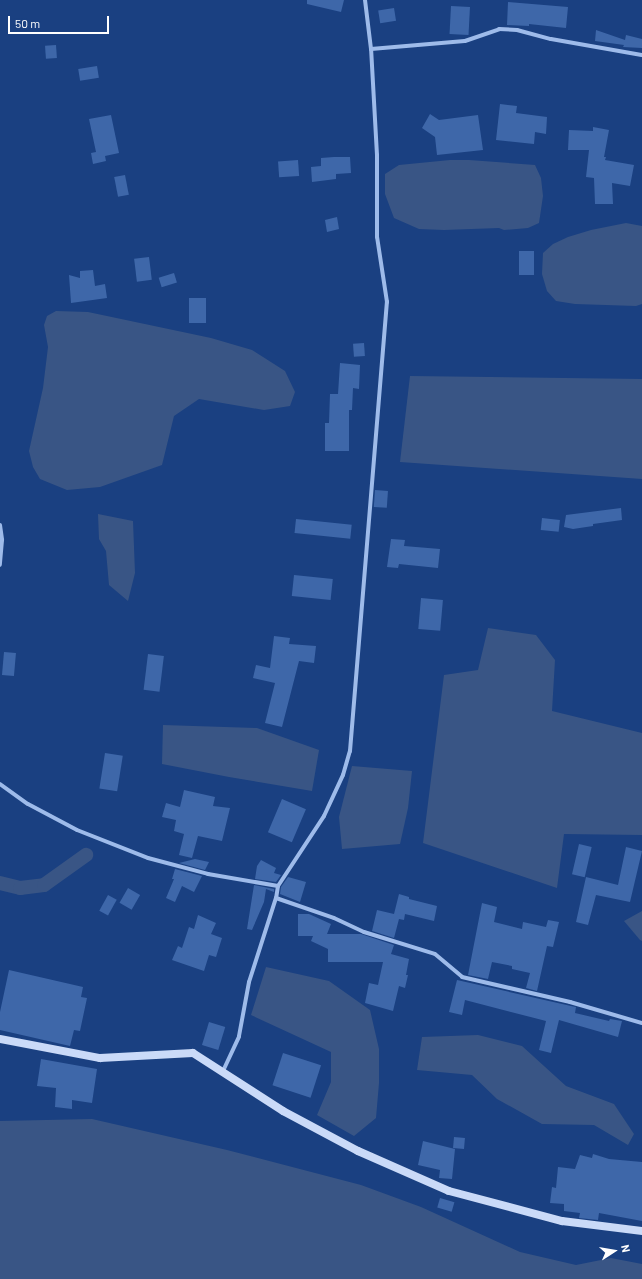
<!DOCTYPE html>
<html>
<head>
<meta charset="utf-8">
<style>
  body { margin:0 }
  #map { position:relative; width:642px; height:1279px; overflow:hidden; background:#1a4081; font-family:Barlow,sans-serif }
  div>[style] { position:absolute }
  .water>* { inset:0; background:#395585 }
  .canal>* { height:14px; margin:-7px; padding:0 7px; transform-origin:7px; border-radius:7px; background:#395585 }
  .building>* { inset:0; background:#3e67a9; transform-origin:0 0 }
  .minor>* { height:4px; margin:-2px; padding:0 2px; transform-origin:2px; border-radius:2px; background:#9ebbea }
  .secondary>* { height:8px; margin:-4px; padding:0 4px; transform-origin:4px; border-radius:4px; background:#cadaf8 }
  span { translate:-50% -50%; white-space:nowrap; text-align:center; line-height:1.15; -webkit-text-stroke:3.5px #1a4081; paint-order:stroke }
  .north { position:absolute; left:594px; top:1231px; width:40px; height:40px; -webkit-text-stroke:3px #1a4081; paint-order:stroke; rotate:78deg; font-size:11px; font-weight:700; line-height:16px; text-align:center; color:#fff }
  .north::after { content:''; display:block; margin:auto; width:14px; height:18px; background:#fff; clip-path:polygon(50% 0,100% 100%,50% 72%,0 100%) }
  .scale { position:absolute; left:8px; top:16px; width:101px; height:18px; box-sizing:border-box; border:2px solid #fff; border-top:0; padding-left:5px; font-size:12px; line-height:14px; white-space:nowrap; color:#fff; -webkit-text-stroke:3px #1a4081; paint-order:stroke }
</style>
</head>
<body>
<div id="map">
  <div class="water">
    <div style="clip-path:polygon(450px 160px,469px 160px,535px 165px,541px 178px,543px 196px,539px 223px,528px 228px,504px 230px,499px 228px,444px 230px,419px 229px,394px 218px,385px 194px,385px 174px,399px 165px)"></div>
    <div style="clip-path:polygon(626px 223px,642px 226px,642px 304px,636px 306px,575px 304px,556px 301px,547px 291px,542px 274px,543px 253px,553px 244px,568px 237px,591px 230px)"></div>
    <div style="clip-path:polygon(56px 311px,88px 312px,211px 338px,252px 350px,285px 371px,295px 392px,290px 406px,264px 410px,199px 399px,174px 416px,162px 465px,100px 487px,67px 490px,40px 479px,33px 467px,29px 451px,43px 388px,48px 347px,44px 325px,47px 316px)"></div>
    <div style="clip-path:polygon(410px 376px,642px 379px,642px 479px,400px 462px)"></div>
    <div style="clip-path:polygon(98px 514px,133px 521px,135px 573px,128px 601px,109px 585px,106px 551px,99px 539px)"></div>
    <div style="clip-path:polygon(488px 628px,536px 635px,555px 660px,552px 711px,642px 733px,642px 835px,564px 834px,557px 888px,423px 843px,444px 675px,478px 670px)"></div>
    <div style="clip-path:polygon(163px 725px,257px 728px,319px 750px,312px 791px,229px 777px,162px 764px)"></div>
    <div style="clip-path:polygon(352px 766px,412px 771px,408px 808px,400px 844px,342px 849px,339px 817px)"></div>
    <div style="clip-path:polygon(642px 911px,642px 941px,640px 940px,624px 921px)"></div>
    <div style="clip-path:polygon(266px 967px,329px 981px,370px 1010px,379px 1049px,379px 1083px,376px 1118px,354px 1136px,317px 1115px,331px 1082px,331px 1052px,251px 1015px)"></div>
    <div style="clip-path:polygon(478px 1035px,522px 1046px,566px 1086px,614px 1104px,634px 1134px,628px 1145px,594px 1125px,542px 1124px,497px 1099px,472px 1075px,417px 1070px,422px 1037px)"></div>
    <div style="clip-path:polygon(92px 1119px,227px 1150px,361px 1185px,421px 1207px,520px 1252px,576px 1265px,611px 1258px,642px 1264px,642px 1279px,0 1279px,0 1121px)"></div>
  </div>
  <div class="canal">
    <div style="left:0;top:883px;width:21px;rotate:14deg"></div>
    <div style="left:20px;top:888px;width:24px;rotate:-7deg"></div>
    <div style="left:44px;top:885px;width:52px;rotate:-35.5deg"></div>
  </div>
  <div class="building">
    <div style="clip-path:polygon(307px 0,344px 0,341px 12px,307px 4px)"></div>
    <div style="clip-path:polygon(508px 2px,568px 7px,566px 28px,529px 24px,529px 26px,507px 25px)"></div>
    <div style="left:451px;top:6px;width:19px;height:28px;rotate:3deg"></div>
    <div style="left:394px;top:8px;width:13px;height:16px;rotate:81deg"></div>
    <div style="clip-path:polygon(596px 30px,625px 40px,626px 35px,642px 39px,642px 48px,623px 47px,624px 45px,595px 41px)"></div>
    <div style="left:56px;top:45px;width:13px;height:11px;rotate:86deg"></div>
    <div style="left:97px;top:66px;width:12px;height:19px;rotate:81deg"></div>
    <div style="clip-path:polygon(500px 104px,517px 106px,516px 113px,547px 117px,546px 134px,535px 132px,534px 144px,496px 140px)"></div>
    <div style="clip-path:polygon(430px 114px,439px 120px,478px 115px,483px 150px,437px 155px,435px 137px,422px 128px)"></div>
    <div style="clip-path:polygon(111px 115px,119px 153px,105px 156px,106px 161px,93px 164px,91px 153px,96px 152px,89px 119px)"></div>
    <div style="clip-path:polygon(593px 127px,609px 130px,604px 157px,606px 157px,605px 160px,634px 165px,630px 186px,612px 183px,613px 204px,595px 204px,594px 178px,586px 177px,589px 150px,568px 150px,569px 130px,593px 131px)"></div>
    <div style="clip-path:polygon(334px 157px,350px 157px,351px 173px,336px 174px,336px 179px,312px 182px,311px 167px,321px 166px,321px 158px)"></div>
    <div style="left:298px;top:160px;width:16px;height:20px;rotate:86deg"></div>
    <div style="left:125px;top:175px;width:20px;height:11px;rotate:79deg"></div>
    <div style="clip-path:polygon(337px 217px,339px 229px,327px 232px,325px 220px)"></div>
    <div style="left:519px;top:251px;width:15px;height:24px"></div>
    <div style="left:149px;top:257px;width:23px;height:15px;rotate:83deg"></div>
    <div style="clip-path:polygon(93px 270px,95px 286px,105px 284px,107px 298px,71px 303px,69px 275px,80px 278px,80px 271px)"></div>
    <div style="left:174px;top:273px;width:10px;height:16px;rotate:73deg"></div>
    <div style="left:189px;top:298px;width:17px;height:25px"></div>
    <div style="left:364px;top:343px;width:13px;height:11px;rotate:86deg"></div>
    <div style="clip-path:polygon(340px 363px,360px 365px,359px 389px,353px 388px,352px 410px,349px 410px,349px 451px,325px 451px,325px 423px,329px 423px,330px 394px,338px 394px)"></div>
    <div style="left:375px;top:490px;width:13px;height:17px;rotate:4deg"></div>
    <div style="clip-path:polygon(621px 508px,622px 520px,593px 524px,593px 526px,573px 529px,564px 527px,566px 515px)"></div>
    <div style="left:542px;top:518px;width:18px;height:12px;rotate:6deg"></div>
    <div style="left:296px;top:519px;width:56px;height:14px;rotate:6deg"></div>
    <div style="clip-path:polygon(391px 539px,405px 540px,404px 546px,440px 549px,438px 568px,399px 564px,398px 568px,387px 567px)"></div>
    <div style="left:294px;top:575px;width:39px;height:21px;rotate:6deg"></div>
    <div style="left:421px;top:598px;width:22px;height:31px;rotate:5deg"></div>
    <div style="clip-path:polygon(274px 636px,290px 638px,289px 644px,316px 646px,314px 663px,299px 661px,282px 727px,265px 723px,275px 683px,253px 678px,256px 665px,270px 668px)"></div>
    <div style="left:4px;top:652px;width:12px;height:23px;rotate:5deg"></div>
    <div style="left:148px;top:654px;width:16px;height:36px;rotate:7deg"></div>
    <div style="left:105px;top:753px;width:18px;height:36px;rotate:9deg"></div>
    <div style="clip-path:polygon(184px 790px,215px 797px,213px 806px,230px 808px,222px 841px,198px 836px,192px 858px,179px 855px,184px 834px,174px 831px,176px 820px,162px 817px,166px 803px,180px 807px)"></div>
    <div style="left:282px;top:799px;width:26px;height:36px;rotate:23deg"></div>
    <div style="left:579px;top:844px;width:13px;height:31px;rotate:13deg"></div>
    <div style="clip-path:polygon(626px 847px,642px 851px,630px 902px,596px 895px,588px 925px,576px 922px,586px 877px,618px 885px)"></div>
    <div style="clip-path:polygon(195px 859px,209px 862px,205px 870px,179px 863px)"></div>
    <div style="clip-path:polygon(261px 860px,276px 868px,274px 873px,281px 875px,276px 882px,255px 879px,257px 866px)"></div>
    <div style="clip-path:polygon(175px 869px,202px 876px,194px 892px,182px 886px,175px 902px,166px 898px,174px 879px,172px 879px)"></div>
    <div style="clip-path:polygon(288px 877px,306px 882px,300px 902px,280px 894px,281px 887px)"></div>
    <div style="clip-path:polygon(254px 885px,274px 889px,274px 892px,266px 889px,264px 902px,252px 930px,247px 929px)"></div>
    <div style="left:128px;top:888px;width:14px;height:17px;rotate:30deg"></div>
    <div style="clip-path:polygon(399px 894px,409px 897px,409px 899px,437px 906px,434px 921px,405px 914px,404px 920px,399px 919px,394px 938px,372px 931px,377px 910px,394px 914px)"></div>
    <div style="left:108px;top:895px;width:10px;height:18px;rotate:29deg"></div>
    <div style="clip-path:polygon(482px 903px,497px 907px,494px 922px,522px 929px,523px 922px,546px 927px,548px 920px,559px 922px,553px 947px,547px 946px,537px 991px,526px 988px,530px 973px,512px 969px,512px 966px,492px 962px,488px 979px,468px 975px)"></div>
    <div style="clip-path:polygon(298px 914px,309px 914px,331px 924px,327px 934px,361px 934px,394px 945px,391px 954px,409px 959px,406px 975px,408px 975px,405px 988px,399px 986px,393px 1011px,365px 1003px,369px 983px,378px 985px,383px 962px,328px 962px,328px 949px,311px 941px,313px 936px,298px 936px)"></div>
    <div style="clip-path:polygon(198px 915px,216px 923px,211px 934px,222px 938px,216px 957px,209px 955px,204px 971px,172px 960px,178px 946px,182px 948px,189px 927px,194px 929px)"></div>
    <div style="clip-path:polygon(9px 970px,83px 987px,81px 997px,87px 998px,80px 1031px,74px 1030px,70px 1046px,0 1030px,0 1012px)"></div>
    <div style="clip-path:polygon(457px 980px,571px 1006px,576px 1007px,575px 1013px,609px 1021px,610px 1019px,622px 1021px,618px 1037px,559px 1020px,551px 1053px,539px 1050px,546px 1021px,465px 1000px,462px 1015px,449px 1012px)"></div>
    <div style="left:209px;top:1022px;width:17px;height:24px;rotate:17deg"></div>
    <div style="left:283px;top:1053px;width:40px;height:34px;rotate:18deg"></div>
    <div style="clip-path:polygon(41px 1059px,97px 1069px,92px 1103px,72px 1100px,72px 1109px,55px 1107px,56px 1088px,37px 1086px)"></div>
    <div style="left:454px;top:1137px;width:11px;height:11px;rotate:5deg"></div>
    <div style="clip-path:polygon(423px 1141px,455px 1149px,452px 1179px,439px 1178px,440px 1170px,418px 1165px)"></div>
    <div style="clip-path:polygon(593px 1154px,609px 1159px,642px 1162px,642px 1221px,599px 1213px,598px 1220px,579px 1218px,580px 1213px,564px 1211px,564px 1204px,550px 1203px,552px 1187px,556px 1188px,558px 1167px,575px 1169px,580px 1155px,592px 1158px)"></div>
    <div style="left:440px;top:1198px;width:15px;height:10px;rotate:16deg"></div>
  </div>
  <div class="minor">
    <div style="left:371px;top:49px;width:94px;rotate:-4.9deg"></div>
    <div style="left:465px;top:41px;width:36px;rotate:-19deg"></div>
    <div style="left:499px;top:29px;width:18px;rotate:3deg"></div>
    <div style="left:517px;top:30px;width:35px;rotate:15deg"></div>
    <div style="left:551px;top:39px;width:92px;rotate:10deg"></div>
    <div style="left:0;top:525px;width:15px;rotate:82deg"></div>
    <div style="left:2px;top:540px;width:25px;rotate:95deg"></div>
    <div style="left:0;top:784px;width:34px;rotate:36deg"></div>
    <div style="left:28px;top:804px;width:55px;rotate:28deg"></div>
    <div style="left:77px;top:830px;width:76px;rotate:21.5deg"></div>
    <div style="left:148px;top:858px;width:62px;rotate:14.9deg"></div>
    <div style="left:208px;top:874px;width:71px;rotate:9.7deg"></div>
    <div style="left:278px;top:886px;width:12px;rotate:99deg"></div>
    <div style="left:276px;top:898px;width:61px;rotate:19deg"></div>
    <div style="left:334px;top:918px;width:33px;rotate:25deg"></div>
    <div style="left:364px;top:932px;width:74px;rotate:17.2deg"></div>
    <div style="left:435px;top:954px;width:35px;rotate:40deg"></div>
    <div style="left:462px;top:977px;width:111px;rotate:13deg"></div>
    <div style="left:570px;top:1002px;width:75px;rotate:16.3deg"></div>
    <div style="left:278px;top:886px;width:84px;rotate:-56.7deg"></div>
    <div style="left:324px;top:816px;width:45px;rotate:-65.1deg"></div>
    <div style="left:343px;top:775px;width:25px;rotate:-74deg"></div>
    <div style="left:350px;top:751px;width:451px;rotate:-85.3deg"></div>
    <div style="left:387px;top:302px;width:66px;rotate:-98.7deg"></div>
    <div style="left:377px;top:237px;width:82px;rotate:-90deg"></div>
    <div style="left:377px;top:155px;width:106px;rotate:-93.2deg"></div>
    <div style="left:371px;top:49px;width:49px;rotate:-97deg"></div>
    <div style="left:223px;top:1071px;width:38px;rotate:-65deg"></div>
    <div style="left:239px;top:1036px;width:55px;rotate:-79.5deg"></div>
    <div style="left:249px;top:982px;width:88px;rotate:-72.2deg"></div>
  </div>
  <div class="secondary">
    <div style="left:0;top:1039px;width:102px;rotate:10.8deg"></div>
    <div style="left:100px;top:1058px;width:93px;rotate:-3.1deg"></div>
    <div style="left:193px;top:1053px;width:107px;rotate:32.8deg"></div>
    <div style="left:283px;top:1111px;width:85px;rotate:28.1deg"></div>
    <div style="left:358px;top:1151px;width:99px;rotate:23.7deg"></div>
    <div style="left:449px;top:1191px;width:117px;rotate:14.9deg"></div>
    <div style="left:562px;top:1221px;width:81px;rotate:7.1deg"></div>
  </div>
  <div class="north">N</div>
  <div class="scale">50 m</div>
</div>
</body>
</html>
